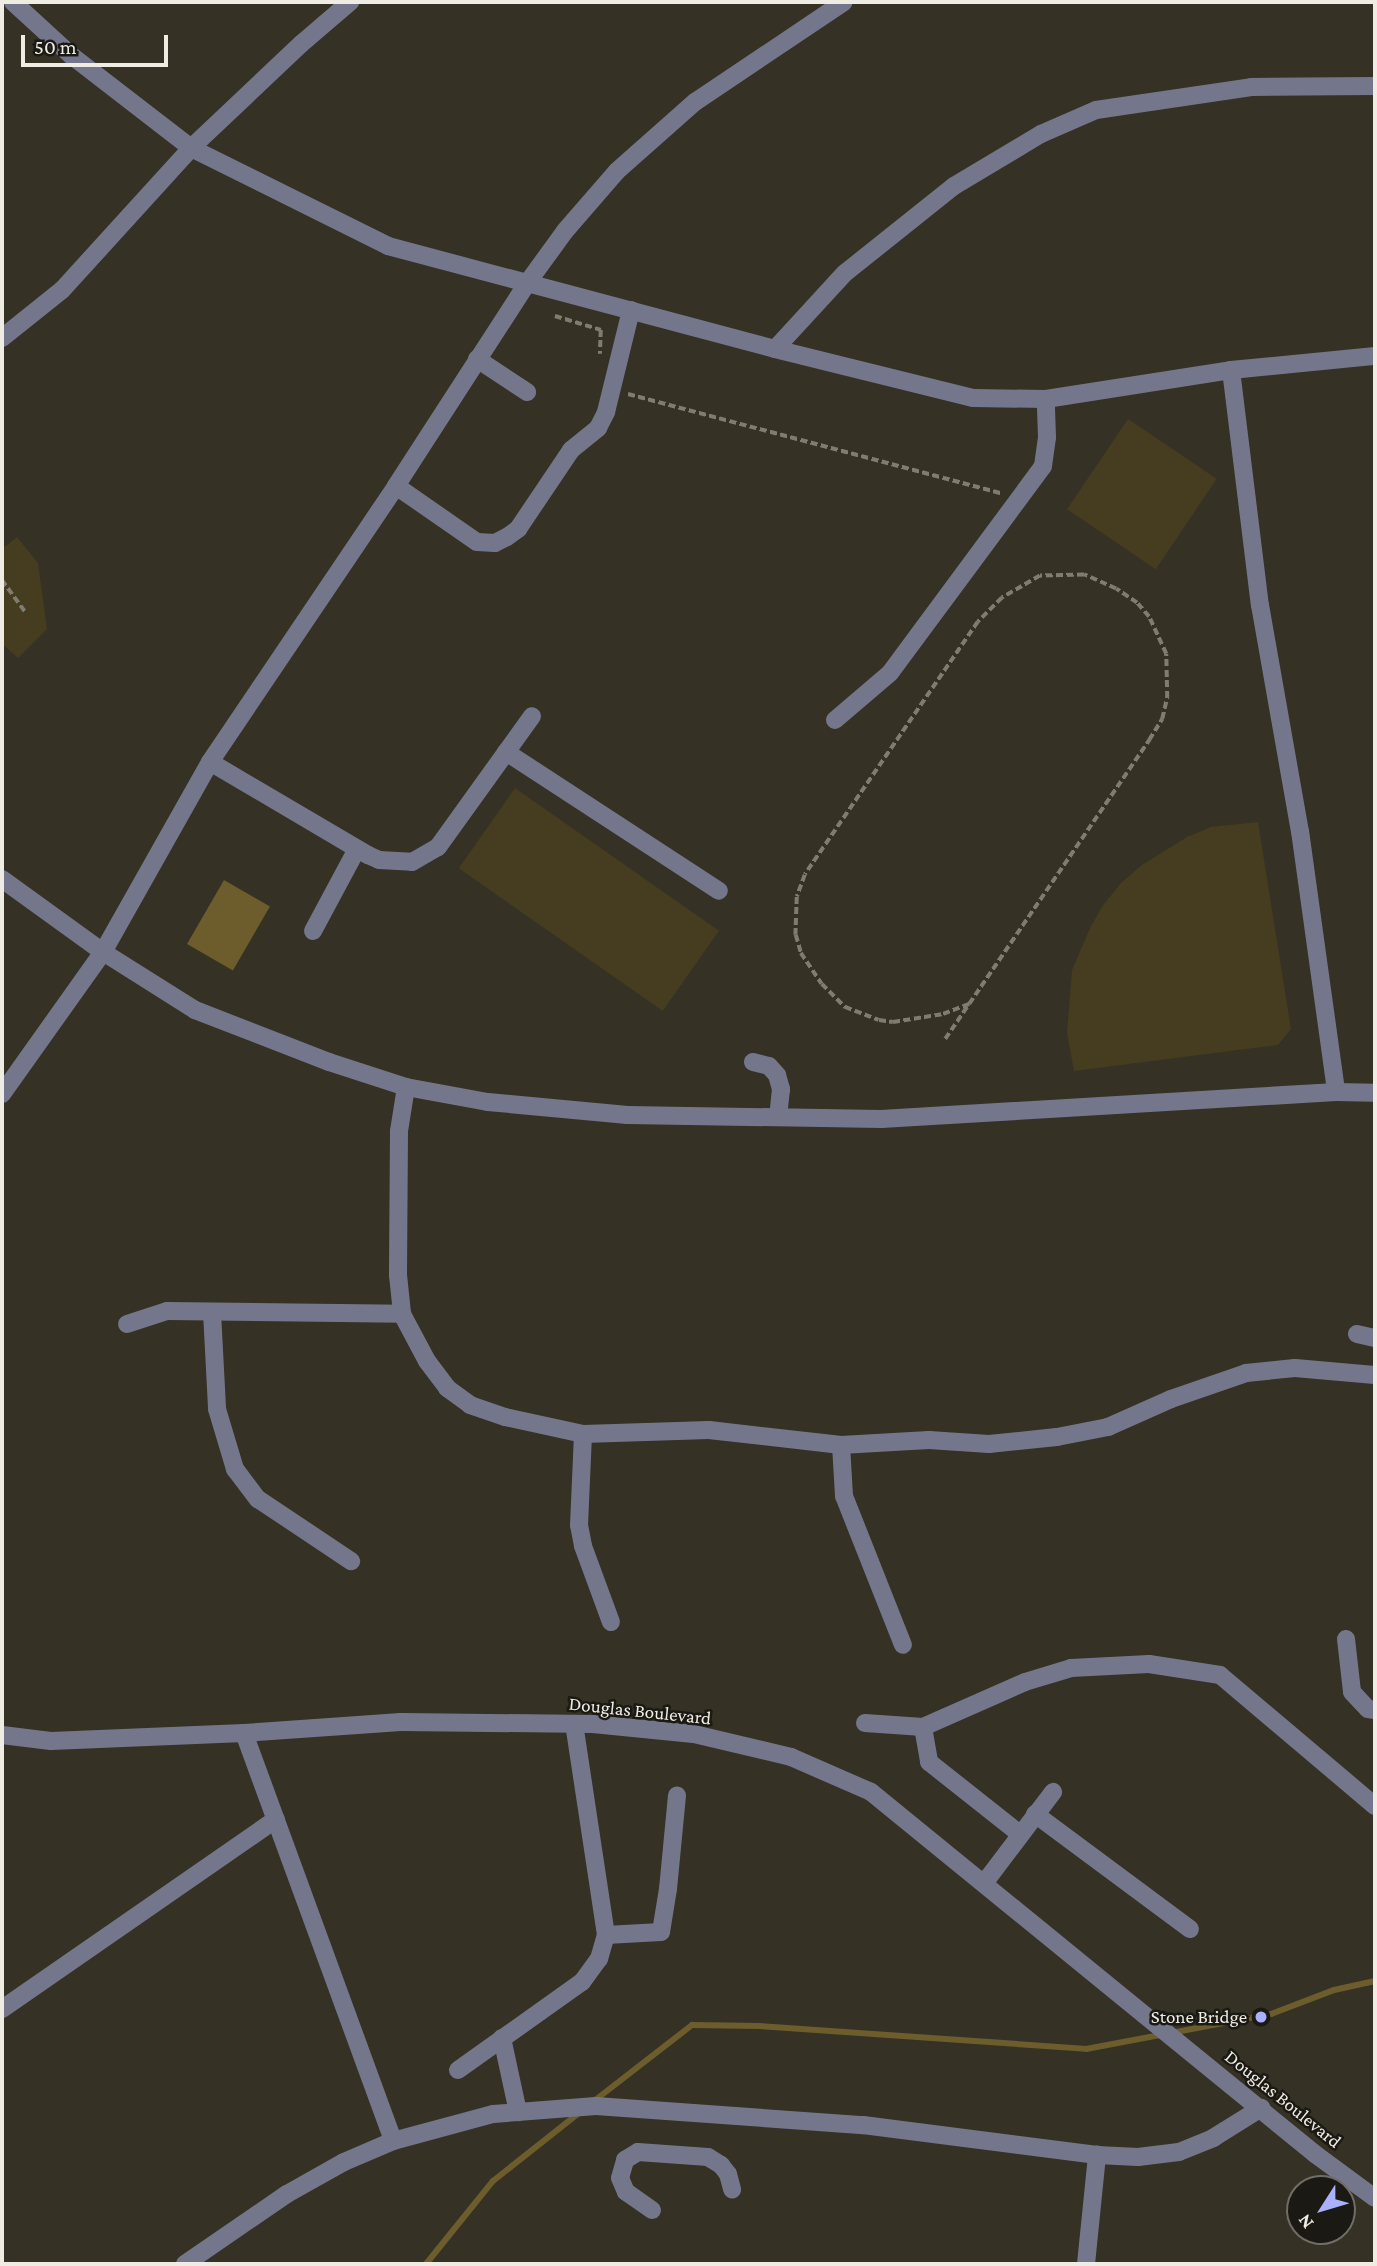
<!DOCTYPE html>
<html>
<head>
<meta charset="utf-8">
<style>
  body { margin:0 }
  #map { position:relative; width:1377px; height:2266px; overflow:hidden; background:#353124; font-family:"Crimson Pro",serif }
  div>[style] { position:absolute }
  .green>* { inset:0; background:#463c1f; transform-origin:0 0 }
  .water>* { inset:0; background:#6d5d2d; transform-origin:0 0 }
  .stream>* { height:6px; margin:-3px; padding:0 3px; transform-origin:3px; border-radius:3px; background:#6d5d2d }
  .path>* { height:3.5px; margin-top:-1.75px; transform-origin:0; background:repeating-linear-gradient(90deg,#7f7c71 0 7px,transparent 0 10.5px) }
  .minor>* { height:18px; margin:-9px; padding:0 9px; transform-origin:9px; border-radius:9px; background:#74778b }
  .dots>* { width:19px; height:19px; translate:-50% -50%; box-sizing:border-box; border:4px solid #1b1913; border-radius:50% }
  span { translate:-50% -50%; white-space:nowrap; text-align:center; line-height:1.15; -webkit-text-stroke:5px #1b1913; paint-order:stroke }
  .street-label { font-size:19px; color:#efece4 }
  .poi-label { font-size:19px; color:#efece4 }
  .right { translate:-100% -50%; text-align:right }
  .frame { position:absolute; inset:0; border:4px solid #efece4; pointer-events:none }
  .north { position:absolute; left:1286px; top:2175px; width:70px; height:70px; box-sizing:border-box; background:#1b1913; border:2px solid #706d67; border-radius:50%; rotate:233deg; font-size:19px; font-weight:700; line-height:28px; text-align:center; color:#efece4 }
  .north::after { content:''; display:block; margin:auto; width:24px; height:32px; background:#a9b0fc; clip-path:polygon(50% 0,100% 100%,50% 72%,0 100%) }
  .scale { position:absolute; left:21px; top:35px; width:147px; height:32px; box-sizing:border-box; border:4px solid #efece4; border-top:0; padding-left:9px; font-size:21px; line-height:24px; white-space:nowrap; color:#efece4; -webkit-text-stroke:5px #1b1913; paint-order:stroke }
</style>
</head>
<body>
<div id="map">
  <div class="green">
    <div style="left:1128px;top:419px;width:107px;height:109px;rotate:34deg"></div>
    <div style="clip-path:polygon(17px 537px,38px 563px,47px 629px,18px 658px,2px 644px,2px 549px)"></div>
    <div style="left:515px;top:788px;width:249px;height:98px;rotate:35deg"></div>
    <div style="clip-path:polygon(1258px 822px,1291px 1029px,1278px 1045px,1074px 1071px,1067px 1033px,1072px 970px,1091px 926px,1104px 904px,1121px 883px,1142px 865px,1187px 837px,1211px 827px)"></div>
  </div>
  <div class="water">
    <div style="left:224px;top:880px;width:53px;height:74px;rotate:30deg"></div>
  </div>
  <div class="stream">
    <div style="left:594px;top:2101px;width:124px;rotate:-37.8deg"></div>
    <div style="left:692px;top:2025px;width:67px;rotate:0.9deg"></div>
    <div style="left:759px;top:2026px;width:328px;rotate:4deg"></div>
    <div style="left:1086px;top:2049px;width:188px;rotate:-10.7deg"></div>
    <div style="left:1271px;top:2014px;width:67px;rotate:-20.9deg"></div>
    <div style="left:1334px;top:1990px;width:42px;rotate:-12.4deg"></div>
    <div style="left:426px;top:2264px;width:107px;rotate:-51.1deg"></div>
    <div style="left:493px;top:2181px;width:111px;rotate:-38.4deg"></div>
  </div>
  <div class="path">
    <div style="left:555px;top:316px;width:48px;rotate:16.9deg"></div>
    <div style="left:601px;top:330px;width:24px;rotate:92deg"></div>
    <div style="left:628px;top:394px;width:388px;rotate:14.9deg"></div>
    <div style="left:2px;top:580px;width:39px;rotate:54deg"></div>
    <div style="left:945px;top:1039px;width:42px;rotate:-55.6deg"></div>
    <div style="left:969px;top:1004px;width:320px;rotate:-55.7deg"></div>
    <div style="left:1149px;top:740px;width:25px;rotate:-58deg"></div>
    <div style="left:1162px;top:719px;width:22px;rotate:-77deg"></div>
    <div style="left:1167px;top:698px;width:44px;rotate:-91.3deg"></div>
    <div style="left:1166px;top:654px;width:41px;rotate:-114.7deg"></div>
    <div style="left:1149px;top:617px;width:18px;rotate:-131deg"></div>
    <div style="left:1137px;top:603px;width:25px;rotate:-146deg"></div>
    <div style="left:1116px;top:589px;width:35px;rotate:-156deg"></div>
    <div style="left:1084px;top:575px;width:44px;rotate:178.7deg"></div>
    <div style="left:1040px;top:576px;width:44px;rotate:149.9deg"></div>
    <div style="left:1002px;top:598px;width:34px;rotate:135deg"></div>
    <div style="left:978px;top:622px;width:306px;rotate:124.4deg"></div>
    <div style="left:805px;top:875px;width:23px;rotate:110deg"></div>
    <div style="left:797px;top:897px;width:38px;rotate:92deg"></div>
    <div style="left:796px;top:935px;width:19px;rotate:74deg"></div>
    <div style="left:801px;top:953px;width:37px;rotate:56deg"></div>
    <div style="left:822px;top:984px;width:33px;rotate:45deg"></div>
    <div style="left:845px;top:1007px;width:36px;rotate:21deg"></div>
    <div style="left:879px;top:1020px;width:14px;rotate:8deg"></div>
    <div style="left:893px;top:1022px;width:51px;rotate:-9.1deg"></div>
    <div style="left:943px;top:1014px;width:28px;rotate:-21deg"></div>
  </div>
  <div class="minor">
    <div style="left:13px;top:2px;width:80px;rotate:42.5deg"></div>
    <div style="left:72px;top:56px;width:150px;rotate:37.7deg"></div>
    <div style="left:191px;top:148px;width:220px;rotate:26.4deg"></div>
    <div style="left:388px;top:246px;width:400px;rotate:14.9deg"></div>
    <div style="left:775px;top:349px;width:204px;rotate:13.9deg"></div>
    <div style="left:973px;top:398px;width:73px;rotate:0.8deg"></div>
    <div style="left:1046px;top:399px;width:187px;rotate:-8.9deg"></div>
    <div style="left:1231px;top:370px;width:145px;rotate:-5.6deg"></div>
    <div style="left:2px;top:338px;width:77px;rotate:-38.7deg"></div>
    <div style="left:62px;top:290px;width:192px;rotate:-47.7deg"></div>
    <div style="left:191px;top:148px;width:151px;rotate:-43.4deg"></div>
    <div style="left:301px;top:44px;width:65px;rotate:-40.6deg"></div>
    <div style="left:775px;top:349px;width:103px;rotate:-47.4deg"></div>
    <div style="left:845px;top:273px;width:139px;rotate:-38.6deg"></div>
    <div style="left:954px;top:186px;width:101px;rotate:-30.9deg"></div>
    <div style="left:1041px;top:134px;width:60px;rotate:-23.6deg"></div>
    <div style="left:1096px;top:110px;width:157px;rotate:-8.4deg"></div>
    <div style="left:1251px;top:87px;width:124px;rotate:-0.5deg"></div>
    <div style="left:477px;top:359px;width:60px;rotate:33.4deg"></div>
    <div style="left:1231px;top:370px;width:237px;rotate:83deg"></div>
    <div style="left:1260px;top:605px;width:230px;rotate:80deg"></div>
    <div style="left:1300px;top:831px;width:263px;rotate:82.1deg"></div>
    <div style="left:396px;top:486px;width:98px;rotate:34.7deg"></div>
    <div style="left:477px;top:542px;width:18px;rotate:3deg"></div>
    <div style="left:495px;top:543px;width:13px;rotate:-27deg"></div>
    <div style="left:507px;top:537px;width:14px;rotate:-36deg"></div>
    <div style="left:518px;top:529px;width:95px;rotate:-56.1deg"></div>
    <div style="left:571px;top:450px;width:35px;rotate:-39deg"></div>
    <div style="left:598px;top:428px;width:18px;rotate:-63deg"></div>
    <div style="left:606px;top:412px;width:105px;rotate:-76.2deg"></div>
    <div style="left:835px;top:720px;width:72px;rotate:-40.5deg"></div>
    <div style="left:890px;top:673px;width:257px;rotate:-53.5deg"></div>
    <div style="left:1043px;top:466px;width:29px;rotate:-82deg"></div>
    <div style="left:1047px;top:437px;width:38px;rotate:-92deg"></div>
    <div style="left:506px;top:752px;width:254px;rotate:33.1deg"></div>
    <div style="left:210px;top:762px;width:183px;rotate:30.5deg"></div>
    <div style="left:368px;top:855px;width:12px;rotate:24deg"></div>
    <div style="left:379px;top:860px;width:33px;rotate:3deg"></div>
    <div style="left:412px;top:862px;width:30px;rotate:-30deg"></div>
    <div style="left:438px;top:847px;width:161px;rotate:-54.3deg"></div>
    <div style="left:2px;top:879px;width:125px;rotate:35.9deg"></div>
    <div style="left:103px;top:952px;width:109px;rotate:32.2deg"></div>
    <div style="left:195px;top:1010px;width:144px;rotate:21.2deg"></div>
    <div style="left:329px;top:1062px;width:81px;rotate:18deg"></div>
    <div style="left:406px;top:1087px;width:83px;rotate:10.4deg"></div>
    <div style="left:488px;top:1102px;width:140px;rotate:5.3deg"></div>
    <div style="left:627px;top:1115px;width:254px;rotate:0.9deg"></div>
    <div style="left:881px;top:1119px;width:456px;rotate:-3.4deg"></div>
    <div style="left:1336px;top:1092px;width:39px;rotate:1deg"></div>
    <div style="left:313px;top:931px;width:93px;rotate:-61.8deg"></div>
    <div style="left:753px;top:1062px;width:16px;rotate:14deg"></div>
    <div style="left:769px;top:1066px;width:12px;rotate:48deg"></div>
    <div style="left:777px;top:1075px;width:15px;rotate:74deg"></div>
    <div style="left:781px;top:1089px;width:27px;rotate:96deg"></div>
    <div style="left:406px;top:1087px;width:45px;rotate:99deg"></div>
    <div style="left:399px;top:1131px;width:144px;rotate:90.4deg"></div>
    <div style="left:398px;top:1275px;width:39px;rotate:84deg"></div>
    <div style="left:402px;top:1314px;width:53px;rotate:62deg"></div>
    <div style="left:427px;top:1361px;width:34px;rotate:53deg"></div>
    <div style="left:447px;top:1388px;width:29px;rotate:36deg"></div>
    <div style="left:470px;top:1405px;width:37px;rotate:19deg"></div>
    <div style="left:505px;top:1417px;width:80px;rotate:12.3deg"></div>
    <div style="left:583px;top:1434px;width:126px;rotate:-1.8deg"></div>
    <div style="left:709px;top:1430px;width:133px;rotate:6.5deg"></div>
    <div style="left:841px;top:1445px;width:88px;rotate:-3.3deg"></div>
    <div style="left:929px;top:1440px;width:60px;rotate:3.8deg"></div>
    <div style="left:989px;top:1444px;width:68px;rotate:-5.9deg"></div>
    <div style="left:1057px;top:1437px;width:52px;rotate:-11.1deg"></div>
    <div style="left:1108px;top:1427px;width:69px;rotate:-24deg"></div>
    <div style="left:1171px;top:1399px;width:79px;rotate:-19.1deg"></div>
    <div style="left:1246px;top:1373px;width:49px;rotate:-5.8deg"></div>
    <div style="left:1295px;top:1368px;width:80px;rotate:5deg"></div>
    <div style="left:2px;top:1094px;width:174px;rotate:-54.6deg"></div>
    <div style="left:103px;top:952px;width:218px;rotate:-60.6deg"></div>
    <div style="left:210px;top:762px;width:333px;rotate:-56deg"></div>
    <div style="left:396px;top:486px;width:243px;rotate:-57.1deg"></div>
    <div style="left:528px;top:282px;width:63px;rotate:-54deg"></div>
    <div style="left:565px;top:231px;width:79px;rotate:-49.1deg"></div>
    <div style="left:617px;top:171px;width:104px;rotate:-41.5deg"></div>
    <div style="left:695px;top:102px;width:179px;rotate:-33.9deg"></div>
    <div style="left:212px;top:1312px;width:97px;rotate:87deg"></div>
    <div style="left:217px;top:1409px;width:63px;rotate:73.3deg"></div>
    <div style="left:235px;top:1469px;width:38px;rotate:53deg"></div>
    <div style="left:258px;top:1499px;width:112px;rotate:33.7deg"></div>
    <div style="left:127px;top:1324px;width:42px;rotate:-18deg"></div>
    <div style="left:167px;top:1311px;width:235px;rotate:0.7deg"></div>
    <div style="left:1357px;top:1334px;width:18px;rotate:13deg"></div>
    <div style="left:583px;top:1434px;width:91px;rotate:92.5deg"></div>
    <div style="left:579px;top:1525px;width:21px;rotate:79deg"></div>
    <div style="left:583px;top:1546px;width:81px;rotate:69.8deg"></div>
    <div style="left:841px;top:1445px;width:51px;rotate:86.6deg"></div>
    <div style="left:844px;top:1496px;width:160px;rotate:68.4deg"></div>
    <div style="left:1346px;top:1639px;width:53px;rotate:83.5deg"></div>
    <div style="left:1352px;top:1692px;width:23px;rotate:47deg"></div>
    <div style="left:1368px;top:1709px;width:7px;rotate:8deg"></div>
    <div style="left:865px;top:1723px;width:58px;rotate:3.9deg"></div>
    <div style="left:923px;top:1727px;width:111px;rotate:-23.8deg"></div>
    <div style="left:1025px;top:1682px;width:48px;rotate:-16.9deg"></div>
    <div style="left:1071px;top:1668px;width:78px;rotate:-2.9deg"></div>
    <div style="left:1149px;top:1664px;width:72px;rotate:8.8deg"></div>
    <div style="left:1220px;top:1675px;width:203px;rotate:40.2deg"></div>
    <div style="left:923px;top:1727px;width:36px;rotate:80deg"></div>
    <div style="left:929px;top:1762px;width:116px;rotate:38.4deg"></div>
    <div style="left:244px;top:1733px;width:434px;rotate:69.9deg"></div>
    <div style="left:2px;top:1735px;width:49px;rotate:7deg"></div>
    <div style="left:51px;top:1741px;width:193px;rotate:-2.4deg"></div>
    <div style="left:244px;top:1733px;width:157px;rotate:-4deg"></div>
    <div style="left:401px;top:1722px;width:192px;rotate:0.6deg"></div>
    <div style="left:593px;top:1724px;width:101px;rotate:5.7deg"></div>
    <div style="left:694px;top:1734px;width:100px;rotate:13.3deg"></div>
    <div style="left:791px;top:1757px;width:87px;rotate:23.6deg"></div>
    <div style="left:871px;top:1792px;width:573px;rotate:39.19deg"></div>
    <div style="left:1315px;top:2154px;width:74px;rotate:36.3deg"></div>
    <div style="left:1035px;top:1814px;width:193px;rotate:36.6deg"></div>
    <div style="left:985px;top:1882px;width:113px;rotate:-52.9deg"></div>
    <div style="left:606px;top:1935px;width:55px;rotate:-3.1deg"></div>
    <div style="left:661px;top:1932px;width:44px;rotate:-80.8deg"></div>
    <div style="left:668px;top:1889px;width:94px;rotate:-84.5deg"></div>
    <div style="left:2px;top:2009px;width:333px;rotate:-34.7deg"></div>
    <div style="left:502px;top:2038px;width:76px;rotate:77.8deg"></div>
    <div style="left:458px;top:2070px;width:152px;rotate:-35.4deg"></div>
    <div style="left:582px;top:1982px;width:29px;rotate:-54deg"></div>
    <div style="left:599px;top:1959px;width:25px;rotate:-74deg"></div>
    <div style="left:606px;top:1935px;width:213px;rotate:-98.6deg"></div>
    <div style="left:652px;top:2210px;width:32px;rotate:-145deg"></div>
    <div style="left:626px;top:2192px;width:15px;rotate:-113deg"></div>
    <div style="left:620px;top:2178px;width:19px;rotate:-74deg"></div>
    <div style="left:625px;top:2160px;width:15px;rotate:-32deg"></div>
    <div style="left:638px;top:2152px;width:70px;rotate:4.1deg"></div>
    <div style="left:708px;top:2157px;width:15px;rotate:32deg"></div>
    <div style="left:721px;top:2165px;width:11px;rotate:52deg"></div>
    <div style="left:728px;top:2174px;width:16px;rotate:75deg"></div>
    <div style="left:185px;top:2264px;width:124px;rotate:-34.5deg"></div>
    <div style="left:287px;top:2194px;width:65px;rotate:-29.3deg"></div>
    <div style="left:344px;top:2162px;width:53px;rotate:-23.2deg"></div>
    <div style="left:393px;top:2141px;width:104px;rotate:-15.1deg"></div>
    <div style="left:493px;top:2114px;width:103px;rotate:-4.4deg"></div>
    <div style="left:596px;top:2106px;width:268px;rotate:4.1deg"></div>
    <div style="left:863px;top:2125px;width:236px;rotate:7.3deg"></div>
    <div style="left:1097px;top:2155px;width:41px;rotate:2.8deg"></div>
    <div style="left:1138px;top:2157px;width:41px;rotate:-7deg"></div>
    <div style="left:1179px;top:2152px;width:37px;rotate:-22deg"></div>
    <div style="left:1213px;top:2138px;width:57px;rotate:-32deg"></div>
    <div style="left:1086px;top:2264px;width:110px;rotate:-84.2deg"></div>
  </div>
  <div class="dots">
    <div style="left:1261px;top:2017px;background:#a9b0fc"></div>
  </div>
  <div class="street-label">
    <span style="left:640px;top:1711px;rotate:6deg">Douglas Boulevard</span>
    <span style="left:1283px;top:2099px;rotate:39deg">Douglas Boulevard</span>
  </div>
  <div class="poi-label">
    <span class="right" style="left:1247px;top:2017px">Stone Bridge</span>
  </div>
  <div class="frame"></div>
  <div class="north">N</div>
  <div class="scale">50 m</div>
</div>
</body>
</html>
